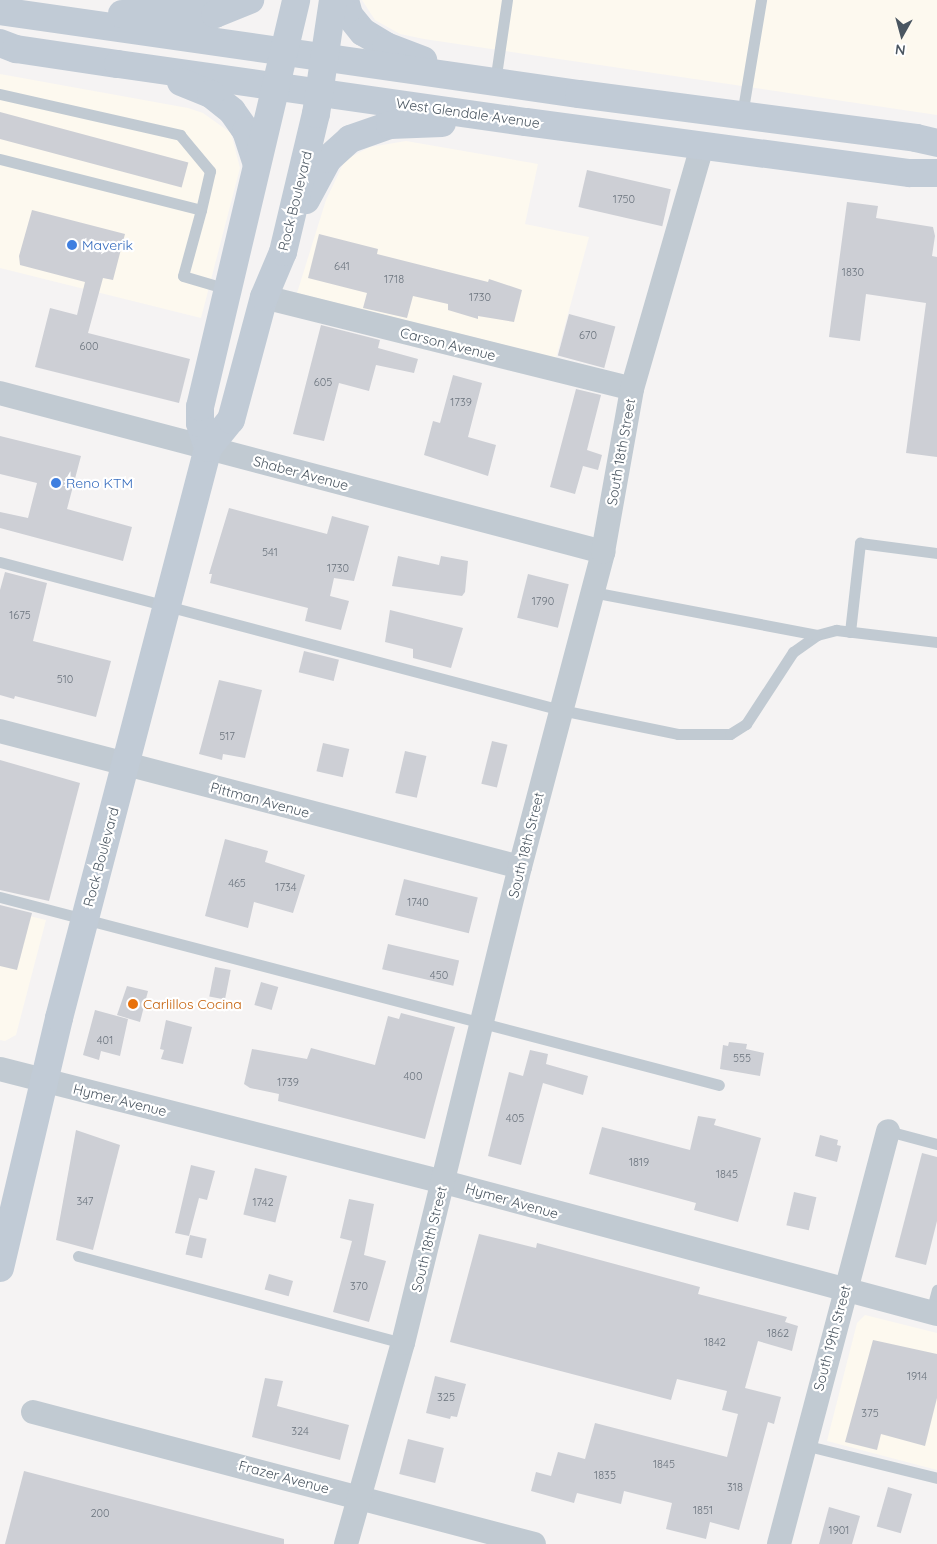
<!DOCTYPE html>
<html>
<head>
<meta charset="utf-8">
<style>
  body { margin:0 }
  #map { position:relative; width:937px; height:1544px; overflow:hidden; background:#f5f3f3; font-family:Quicksand,sans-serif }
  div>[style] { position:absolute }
  .commercial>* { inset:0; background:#fdf9ef }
  .building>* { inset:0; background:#cdcfd5; transform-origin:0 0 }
  .lane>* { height:11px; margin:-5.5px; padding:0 5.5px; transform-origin:5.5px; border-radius:5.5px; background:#c1cad2 }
  .street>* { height:24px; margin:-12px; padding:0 12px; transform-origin:12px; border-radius:12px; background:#c1cad2 }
  .secondary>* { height:28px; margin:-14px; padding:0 14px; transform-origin:14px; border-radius:14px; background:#c1cbd6 }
  .dots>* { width:14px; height:14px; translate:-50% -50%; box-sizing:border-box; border:2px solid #fff; border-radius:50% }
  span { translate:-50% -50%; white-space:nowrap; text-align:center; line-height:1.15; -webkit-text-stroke:4.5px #fff; paint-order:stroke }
  .number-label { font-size:11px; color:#6b747e }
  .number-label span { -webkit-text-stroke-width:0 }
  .street-label { font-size:14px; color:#4a5661 }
  .shop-label { font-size:14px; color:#366cbe }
  .left { translate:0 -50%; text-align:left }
  .food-label { font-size:14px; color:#c56008 }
  .north { position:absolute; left:877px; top:10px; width:50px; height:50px; -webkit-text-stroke:4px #fff; paint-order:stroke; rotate:187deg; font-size:14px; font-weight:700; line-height:20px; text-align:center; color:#4a5661 }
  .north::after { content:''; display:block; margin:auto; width:18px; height:22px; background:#4a5661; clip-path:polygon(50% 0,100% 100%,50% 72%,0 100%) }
</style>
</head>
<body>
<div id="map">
  <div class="commercial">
    <div style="clip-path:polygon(362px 0,937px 0,937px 115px,424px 39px,400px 34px,375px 20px)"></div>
    <div style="clip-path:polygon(0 74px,188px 108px,203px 113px,231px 133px,240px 168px,201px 318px,0 268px)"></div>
    <div style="clip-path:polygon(406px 141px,538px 164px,525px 224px,589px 237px,556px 358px,297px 293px,326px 200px,345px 160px,370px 147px)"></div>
    <div style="clip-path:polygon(0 909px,46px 920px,16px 1035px,5px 1041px,0 1040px)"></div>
    <div style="clip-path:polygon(865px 1315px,937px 1333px,937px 1470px,827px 1441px,857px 1323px)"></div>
  </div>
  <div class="building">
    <div style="left:0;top:112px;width:195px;height:26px;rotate:15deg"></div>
    <div style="left:587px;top:170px;width:86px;height:38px;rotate:13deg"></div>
    <div style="clip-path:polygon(847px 202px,878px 206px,876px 218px,933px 227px,935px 236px,932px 256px,937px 257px,937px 457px,906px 453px,926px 303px,866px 294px,860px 341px,829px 337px)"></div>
    <div style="clip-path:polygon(32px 210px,125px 234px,113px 280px,103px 278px,88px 333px,190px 359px,179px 403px,35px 367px,50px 308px,77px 315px,85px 282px,20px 265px,19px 256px)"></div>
    <div style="clip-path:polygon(319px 234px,378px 249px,377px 254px,488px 282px,489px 279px,522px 290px,514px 322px,478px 316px,478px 319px,448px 310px,448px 304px,413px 296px,407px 318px,363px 308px,367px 293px,308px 278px)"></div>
    <div style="left:569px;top:314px;width:48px;height:43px;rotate:15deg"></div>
    <div style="clip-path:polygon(321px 325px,380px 340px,378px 348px,418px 359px,414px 373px,376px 365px,369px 391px,339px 383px,324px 441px,293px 434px)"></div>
    <div style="clip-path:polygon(453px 375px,482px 383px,468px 437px,496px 445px,488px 476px,424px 455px,433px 421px,440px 423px)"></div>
    <div style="clip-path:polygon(576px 389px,601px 395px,587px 450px,602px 455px,598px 470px,583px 466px,575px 494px,550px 487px)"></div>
    <div style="clip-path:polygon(0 436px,81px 456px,67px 509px,132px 527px,123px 561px,0 528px,0 512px,28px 518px,37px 483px,0 474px)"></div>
    <div style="clip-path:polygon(229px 508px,327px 534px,332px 516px,369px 526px,354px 581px,334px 578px,330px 596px,349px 601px,341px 630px,305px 621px,308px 608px,210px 583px,212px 574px,209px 574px)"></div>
    <div style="clip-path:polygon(398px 556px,439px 565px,441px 556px,468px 561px,465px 592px,462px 596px,392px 586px)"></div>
    <div style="clip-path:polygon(5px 572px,47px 583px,33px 641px,111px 661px,96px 717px,15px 696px,14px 699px,0 695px,0 590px)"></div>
    <div style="left:528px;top:574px;width:42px;height:45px;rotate:14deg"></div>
    <div style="clip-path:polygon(390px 610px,463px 628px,451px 668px,413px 658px,413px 649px,385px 642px)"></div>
    <div style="left:304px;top:651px;width:36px;height:22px;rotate:14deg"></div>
    <div style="clip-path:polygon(219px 680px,262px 690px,245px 758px,223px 754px,222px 760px,199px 754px)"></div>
    <div style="left:492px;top:741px;width:16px;height:44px;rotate:14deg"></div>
    <div style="left:323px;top:743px;width:27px;height:29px;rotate:13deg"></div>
    <div style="left:405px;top:751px;width:22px;height:43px;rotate:13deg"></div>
    <div style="clip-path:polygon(0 760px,80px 783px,49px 901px,0 890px)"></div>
    <div style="clip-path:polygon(225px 839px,268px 851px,265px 862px,305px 875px,293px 913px,254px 902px,248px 928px,205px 916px)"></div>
    <div style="left:404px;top:879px;width:76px;height:37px;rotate:14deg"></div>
    <div style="clip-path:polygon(0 905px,32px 913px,17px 970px,0 966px)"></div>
    <div style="left:388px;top:944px;width:73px;height:26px;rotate:13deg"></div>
    <div style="left:215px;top:967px;width:16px;height:30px;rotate:11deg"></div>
    <div style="left:261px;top:982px;width:18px;height:24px;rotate:16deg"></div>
    <div style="clip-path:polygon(127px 986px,148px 991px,140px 1022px,117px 1015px)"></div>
    <div style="clip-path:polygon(95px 1010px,128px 1019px,120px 1056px,101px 1051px,99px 1060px,83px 1055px)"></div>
    <div style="clip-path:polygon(401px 1013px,455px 1027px,425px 1139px,278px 1101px,279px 1094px,250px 1088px,244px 1084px,252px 1049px,307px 1059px,311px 1048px,375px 1065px,388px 1016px,399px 1019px)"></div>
    <div style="clip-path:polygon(166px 1020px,192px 1027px,183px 1064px,161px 1059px,164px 1050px,160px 1049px)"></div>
    <div style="clip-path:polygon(729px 1042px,747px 1044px,746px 1049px,764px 1053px,760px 1076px,720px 1069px,723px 1045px,728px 1046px)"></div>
    <div style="clip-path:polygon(530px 1050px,548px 1054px,546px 1064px,588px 1076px,583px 1095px,543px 1083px,521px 1165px,488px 1156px,509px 1072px,523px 1076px)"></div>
    <div style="clip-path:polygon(698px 1116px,716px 1119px,714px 1125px,761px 1138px,738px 1222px,694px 1210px,696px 1203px,589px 1174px,602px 1127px,690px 1150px)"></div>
    <div style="clip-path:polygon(76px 1130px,120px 1145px,93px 1250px,56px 1240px)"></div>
    <div style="clip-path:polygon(820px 1135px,838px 1140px,837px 1145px,841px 1146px,837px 1162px,815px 1156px)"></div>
    <div style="clip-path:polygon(922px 1153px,937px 1157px,937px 1221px,926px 1265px,895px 1257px)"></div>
    <div style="clip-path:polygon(191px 1165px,215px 1171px,207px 1200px,199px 1198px,189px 1236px,175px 1233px)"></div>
    <div style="left:255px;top:1168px;width:33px;height:48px;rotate:14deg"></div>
    <div style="left:794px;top:1192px;width:23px;height:34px;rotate:13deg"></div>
    <div style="clip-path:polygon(349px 1199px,374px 1204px,364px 1255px,386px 1261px,369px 1322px,333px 1312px,352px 1241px,340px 1238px)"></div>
    <div style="clip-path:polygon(479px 1234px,536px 1248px,537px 1243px,700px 1287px,698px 1294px,787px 1317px,785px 1322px,798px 1326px,792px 1351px,758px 1341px,745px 1388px,781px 1397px,774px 1424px,768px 1422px,739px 1530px,710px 1522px,706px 1539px,666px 1529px,672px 1503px,624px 1491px,621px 1504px,577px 1493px,574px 1503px,531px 1491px,536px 1472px,551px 1476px,558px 1452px,585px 1459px,595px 1423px,727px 1457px,738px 1414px,722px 1410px,727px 1391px,677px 1379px,671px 1400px,450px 1342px)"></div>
    <div style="left:190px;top:1235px;width:17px;height:20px;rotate:13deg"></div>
    <div style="left:269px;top:1274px;width:25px;height:16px;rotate:16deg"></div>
    <div style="clip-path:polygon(873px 1340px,937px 1354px,937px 1398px,925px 1446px,881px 1434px,877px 1450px,845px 1442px)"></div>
    <div style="clip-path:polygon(435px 1376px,466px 1384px,457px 1417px,451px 1416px,450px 1419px,426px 1413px)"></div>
    <div style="clip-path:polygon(265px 1378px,283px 1381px,277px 1406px,349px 1425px,340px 1460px,252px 1437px)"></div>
    <div style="left:408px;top:1439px;width:37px;height:36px;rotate:14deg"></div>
    <div style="clip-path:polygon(24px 1471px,284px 1539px,284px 1544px,5px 1544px)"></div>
    <div style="left:888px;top:1487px;width:25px;height:41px;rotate:16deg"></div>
    <div style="clip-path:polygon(829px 1507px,860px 1516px,852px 1544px,819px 1544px)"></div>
  </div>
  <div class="lane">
    <div style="left:495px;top:82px;width:83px;rotate:-81.7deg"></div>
    <div style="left:0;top:94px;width:185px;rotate:12.8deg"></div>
    <div style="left:180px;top:135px;width:47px;rotate:50.2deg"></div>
    <div style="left:210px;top:171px;width:40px;rotate:103deg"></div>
    <div style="left:742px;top:115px;width:117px;rotate:-80.6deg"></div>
    <div style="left:0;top:159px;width:207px;rotate:14.2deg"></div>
    <div style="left:201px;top:210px;width:68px;rotate:105.3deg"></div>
    <div style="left:183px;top:276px;width:46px;rotate:16.5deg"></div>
    <div style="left:0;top:562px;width:580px;rotate:14.78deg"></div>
    <div style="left:561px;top:710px;width:119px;rotate:11.6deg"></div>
    <div style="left:678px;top:734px;width:52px"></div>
    <div style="left:730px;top:734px;width:19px;rotate:-32deg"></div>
    <div style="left:746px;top:724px;width:86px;rotate:-56.9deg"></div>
    <div style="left:793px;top:652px;width:29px;rotate:-35deg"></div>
    <div style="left:817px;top:635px;width:20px;rotate:-15deg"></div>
    <div style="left:836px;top:630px;width:102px;rotate:6.8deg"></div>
    <div style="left:592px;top:592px;width:229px;rotate:10.8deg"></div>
    <div style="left:850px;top:632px;width:90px;rotate:-83.6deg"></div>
    <div style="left:860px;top:543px;width:78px;rotate:7.4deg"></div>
    <div style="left:0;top:897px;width:743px;rotate:14.65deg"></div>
    <div style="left:888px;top:1131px;width:51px;rotate:14.9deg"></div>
    <div style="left:78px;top:1256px;width:336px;rotate:15deg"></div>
    <div style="left:931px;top:1312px;width:23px;rotate:-75deg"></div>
    <div style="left:804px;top:1445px;width:137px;rotate:13.9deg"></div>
  </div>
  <div class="street">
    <div style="left:264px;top:297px;width:379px;rotate:14deg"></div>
    <div style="left:0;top:393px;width:624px;rotate:14.77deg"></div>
    <div style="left:0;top:731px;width:537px;rotate:14.66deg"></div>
    <div style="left:0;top:1069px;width:458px;rotate:14.3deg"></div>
    <div style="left:444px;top:1182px;width:510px;rotate:14.99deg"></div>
    <div style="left:33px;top:1412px;width:518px;rotate:14.76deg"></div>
    <div style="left:346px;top:1544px;width:209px;rotate:-74.2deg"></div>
    <div style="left:403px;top:1343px;width:490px;rotate:-76.2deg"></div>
    <div style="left:520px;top:867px;width:326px;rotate:-75.2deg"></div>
    <div style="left:603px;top:552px;width:166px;rotate:-79.9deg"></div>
    <div style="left:632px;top:389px;width:253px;rotate:-73.9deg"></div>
    <div style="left:779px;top:1544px;width:427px;rotate:-75.2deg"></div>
  </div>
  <div class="secondary">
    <div style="left:345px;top:0;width:16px;rotate:75deg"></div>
    <div style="left:349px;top:15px;width:22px;rotate:51deg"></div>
    <div style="left:363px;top:32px;width:27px;rotate:31deg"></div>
    <div style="left:386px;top:46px;width:40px;rotate:21deg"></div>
    <div style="left:0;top:11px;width:585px;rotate:8.16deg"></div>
    <div style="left:579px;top:94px;width:340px;rotate:7.4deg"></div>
    <div style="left:916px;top:138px;width:22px;rotate:13deg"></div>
    <div style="left:122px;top:14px;width:93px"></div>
    <div style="left:215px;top:14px;width:38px;rotate:-22deg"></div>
    <div style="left:0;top:43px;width:17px;rotate:21deg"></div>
    <div style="left:16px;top:49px;width:103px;rotate:8.4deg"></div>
    <div style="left:118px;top:64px;width:412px;rotate:8.1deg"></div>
    <div style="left:526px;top:122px;width:387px;rotate:7.6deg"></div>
    <div style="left:910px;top:173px;width:27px"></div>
    <div style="left:181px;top:82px;width:32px;rotate:22deg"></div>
    <div style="left:211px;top:94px;width:27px;rotate:39deg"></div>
    <div style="left:232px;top:111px;width:24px;rotate:55deg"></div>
    <div style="left:246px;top:131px;width:35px;rotate:72deg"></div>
    <div style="left:306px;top:200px;width:47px;rotate:-61.8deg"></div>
    <div style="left:328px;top:159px;width:30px;rotate:-42deg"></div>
    <div style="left:350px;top:139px;width:42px;rotate:-19.3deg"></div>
    <div style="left:390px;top:125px;width:52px;rotate:-2.2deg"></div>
    <div style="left:208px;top:448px;width:26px;rotate:-108deg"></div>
    <div style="left:200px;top:423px;width:16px;rotate:-90deg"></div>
    <div style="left:200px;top:407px;width:418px;rotate:-76.7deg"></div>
    <div style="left:0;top:1268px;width:257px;rotate:-76.7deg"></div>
    <div style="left:59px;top:1018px;width:589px;rotate:-75.35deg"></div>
    <div style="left:208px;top:448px;width:36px;rotate:-51deg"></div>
    <div style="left:231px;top:420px;width:127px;rotate:-75deg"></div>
    <div style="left:264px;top:297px;width:49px;rotate:-67.1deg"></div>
    <div style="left:283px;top:252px;width:142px;rotate:-76.6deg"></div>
    <div style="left:316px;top:114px;width:115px;rotate:-81.5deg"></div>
  </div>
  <div class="dots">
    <div style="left:72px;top:245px;background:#3f7fe0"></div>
    <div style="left:56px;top:483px;background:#3f7fe0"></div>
    <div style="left:133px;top:1004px;background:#e8710a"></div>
  </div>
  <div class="number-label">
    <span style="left:624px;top:199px">1750</span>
    <span style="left:342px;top:266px">641</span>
    <span style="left:853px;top:272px">1830</span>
    <span style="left:394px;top:279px">1718</span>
    <span style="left:480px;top:297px">1730</span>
    <span style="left:588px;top:335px">670</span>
    <span style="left:89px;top:346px">600</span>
    <span style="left:323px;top:382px">605</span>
    <span style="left:461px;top:402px">1739</span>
    <span style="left:270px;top:552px">541</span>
    <span style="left:338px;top:568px">1730</span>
    <span style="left:543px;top:601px">1790</span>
    <span style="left:20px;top:615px">1675</span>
    <span style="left:65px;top:679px">510</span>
    <span style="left:227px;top:736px">517</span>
    <span style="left:237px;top:883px">465</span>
    <span style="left:286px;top:887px">1734</span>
    <span style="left:418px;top:902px">1740</span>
    <span style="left:439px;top:975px">450</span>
    <span style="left:105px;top:1040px">401</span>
    <span style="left:742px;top:1058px">555</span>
    <span style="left:413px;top:1076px">400</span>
    <span style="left:288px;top:1082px">1739</span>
    <span style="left:515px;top:1118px">405</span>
    <span style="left:639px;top:1162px">1819</span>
    <span style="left:727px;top:1174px">1845</span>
    <span style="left:85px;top:1201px">347</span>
    <span style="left:263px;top:1202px">1742</span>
    <span style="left:359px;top:1286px">370</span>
    <span style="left:778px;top:1333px">1862</span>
    <span style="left:715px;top:1342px">1842</span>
    <span style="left:917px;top:1376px">1914</span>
    <span style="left:446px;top:1397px">325</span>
    <span style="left:870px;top:1413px">375</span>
    <span style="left:300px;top:1431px">324</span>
    <span style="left:664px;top:1464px">1845</span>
    <span style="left:605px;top:1475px">1835</span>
    <span style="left:735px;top:1487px">318</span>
    <span style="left:703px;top:1510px">1851</span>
    <span style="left:100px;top:1513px">200</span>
    <span style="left:839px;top:1530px">1901</span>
  </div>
  <div class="street-label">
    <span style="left:468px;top:113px;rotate:8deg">West Glendale Avenue</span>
    <span style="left:295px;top:201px;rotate:-76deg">Rock Boulevard</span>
    <span style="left:448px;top:344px;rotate:14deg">Carson Avenue</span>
    <span style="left:621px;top:452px;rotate:-80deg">South 18th Street</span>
    <span style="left:301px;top:473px;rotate:15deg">Shaber Avenue</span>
    <span style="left:260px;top:800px;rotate:15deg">Pittman Avenue</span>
    <span style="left:526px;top:845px;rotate:-76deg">South 18th Street</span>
    <span style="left:101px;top:857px;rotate:-75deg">Rock Boulevard</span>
    <span style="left:120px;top:1100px;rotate:14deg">Hymer Avenue</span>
    <span style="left:512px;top:1201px;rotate:16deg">Hymer Avenue</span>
    <span style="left:429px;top:1239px;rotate:-76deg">South 18th Street</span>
    <span style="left:832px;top:1338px;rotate:-75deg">South 19th Street</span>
    <span style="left:284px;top:1477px;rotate:15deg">Frazer Avenue</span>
  </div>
  <div class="shop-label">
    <span class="left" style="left:82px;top:245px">Maverik</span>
    <span class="left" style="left:66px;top:483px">Reno KTM</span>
  </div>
  <div class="food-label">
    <span class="left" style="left:143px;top:1004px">Carlillos Cocina</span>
  </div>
  <div class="north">N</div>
</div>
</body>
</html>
